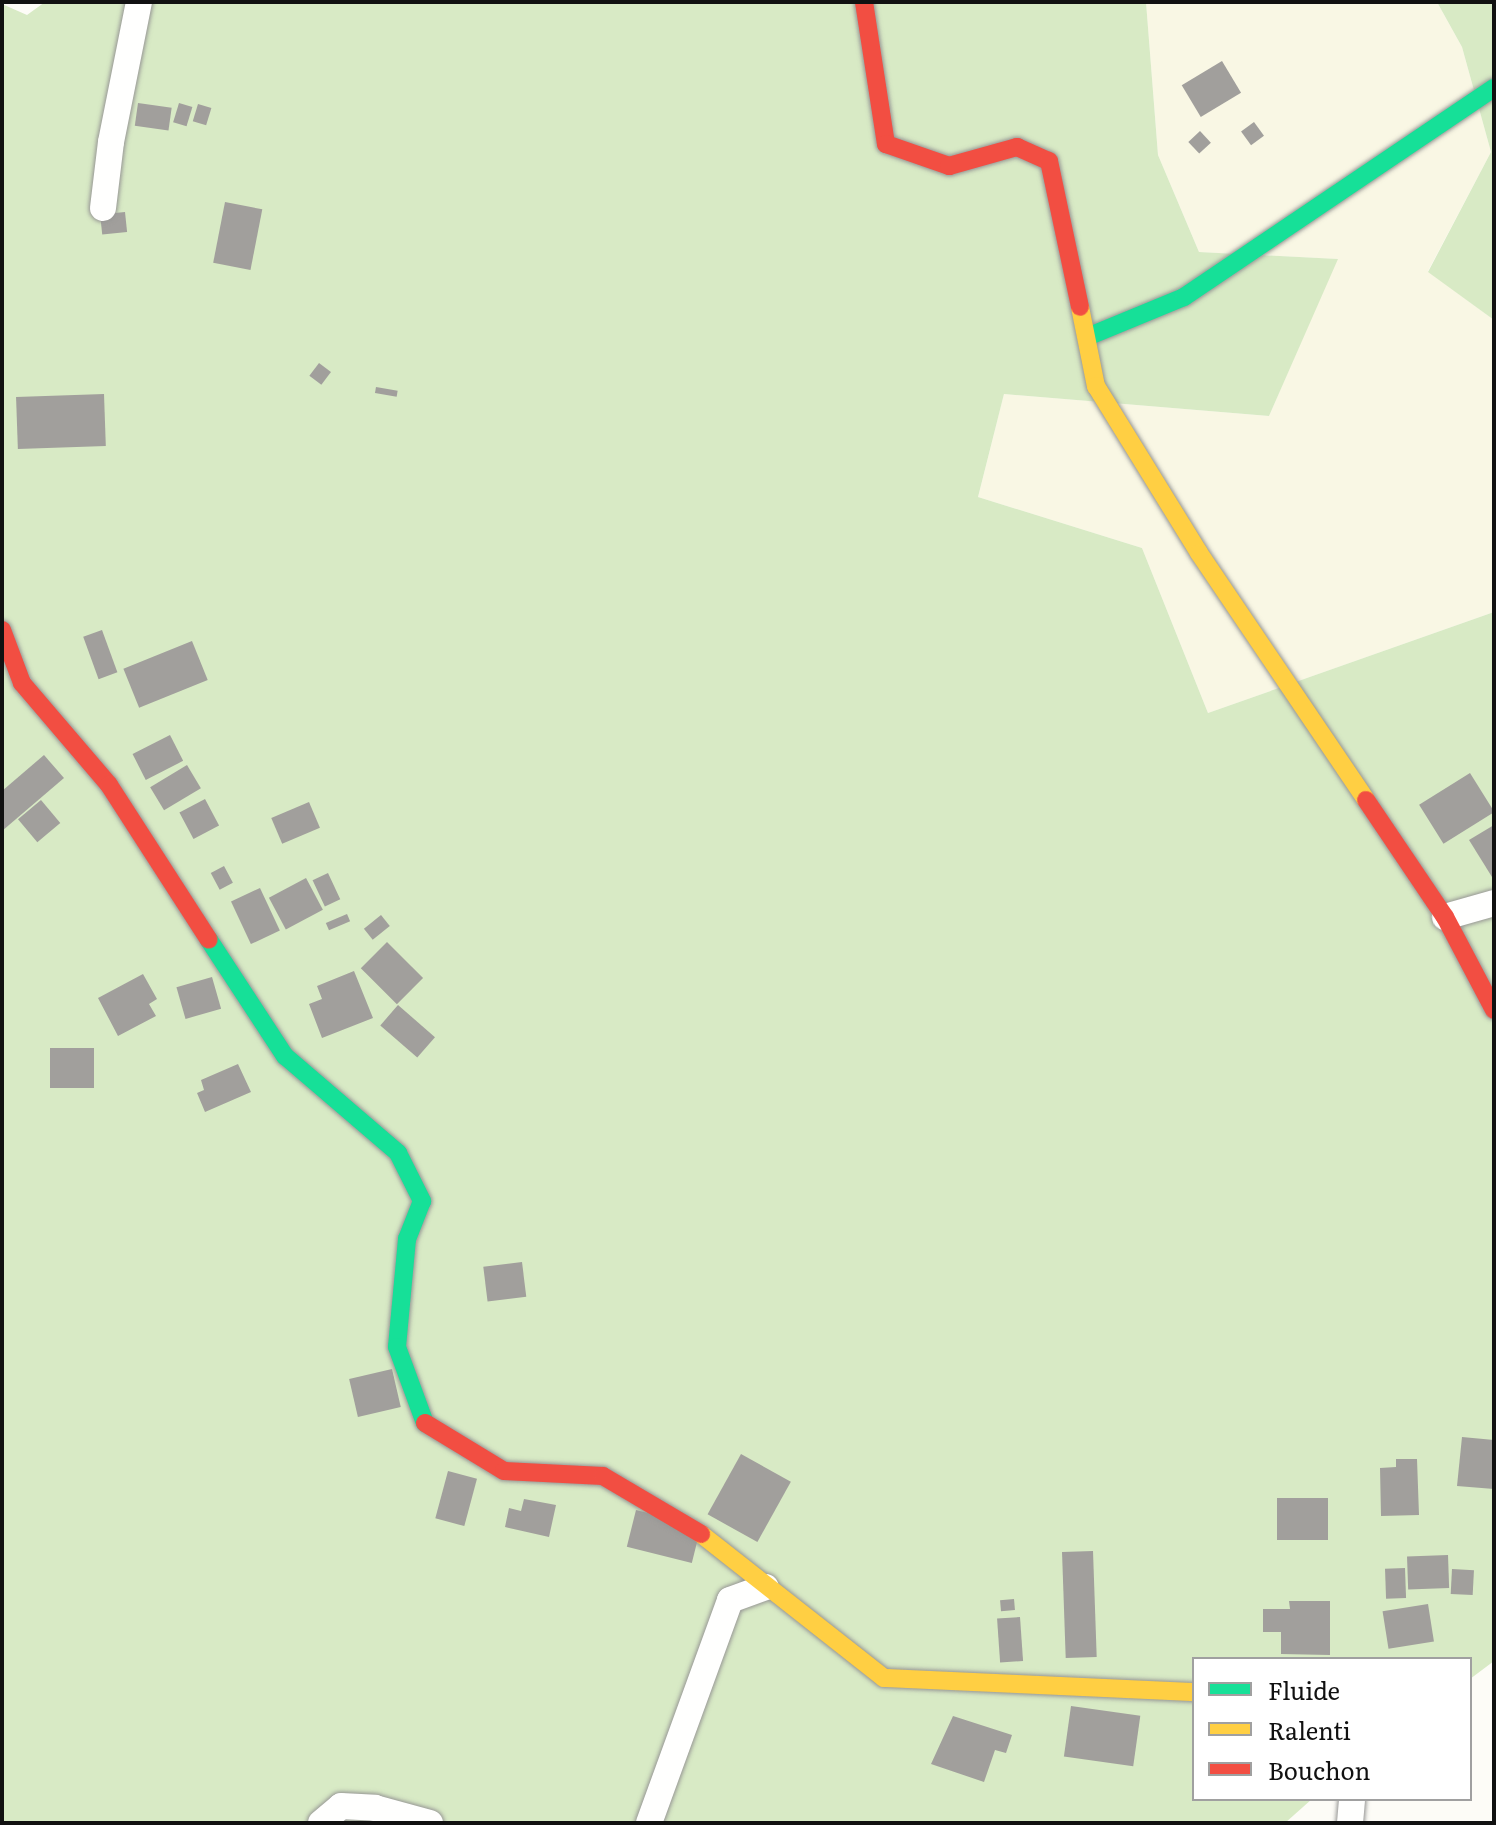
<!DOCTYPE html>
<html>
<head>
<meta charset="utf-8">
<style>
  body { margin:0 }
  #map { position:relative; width:1496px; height:1825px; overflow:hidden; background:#fdfcf7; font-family:Literata,serif }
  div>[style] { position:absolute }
  .farmland>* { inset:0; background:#f9f7e4 }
  .forest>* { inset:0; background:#d8eac5 }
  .building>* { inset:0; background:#a19f9c; transform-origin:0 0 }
  .roads { filter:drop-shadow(0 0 2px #979795) drop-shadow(0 0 2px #979795) }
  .street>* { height:26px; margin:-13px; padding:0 13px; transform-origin:13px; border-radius:13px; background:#fffffe }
  .fast>* { height:18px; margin:-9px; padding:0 9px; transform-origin:9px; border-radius:9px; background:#16e098 }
  .slow>* { height:18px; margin:-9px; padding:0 9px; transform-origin:9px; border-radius:9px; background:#ffcf43 }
  .jam>* { height:18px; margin:-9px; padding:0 9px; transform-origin:9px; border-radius:9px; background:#f24e42 }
  span { translate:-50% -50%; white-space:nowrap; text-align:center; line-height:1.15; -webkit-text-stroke:8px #fff; paint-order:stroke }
  .frame { position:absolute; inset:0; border:4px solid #111; pointer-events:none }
  .legend { position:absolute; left:1192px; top:1657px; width:280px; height:144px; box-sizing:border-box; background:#fff; border:2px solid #a0a0a0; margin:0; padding:10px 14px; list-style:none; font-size:24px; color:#111 }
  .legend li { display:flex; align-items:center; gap:16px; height:40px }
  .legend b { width:40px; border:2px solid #a0a0a0 }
</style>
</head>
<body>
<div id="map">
  <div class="farmland">
    <div style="clip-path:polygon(1146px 2px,1437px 2px,1462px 47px,1491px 152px,1428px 271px,1494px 320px,1494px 612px,1208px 713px,1142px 548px,978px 497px,1004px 394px,1269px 416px,1337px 259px,1199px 252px,1158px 155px)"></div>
  </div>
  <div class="forest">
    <div style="clip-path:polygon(45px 2px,1146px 2px,1158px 155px,1199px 252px,1338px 259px,1269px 416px,1004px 394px,978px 497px,1142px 548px,1208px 713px,1494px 612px,1494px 1661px,1470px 1679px,1470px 1659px,1194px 1659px,1194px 1799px,1312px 1799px,1285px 1823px,2px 1823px,2px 4px,27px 15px)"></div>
    <div style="clip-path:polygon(1437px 2px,1494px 2px,1494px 320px,1428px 272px,1491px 152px,1462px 47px)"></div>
  </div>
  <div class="building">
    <div style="left:1222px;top:61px;width:37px;height:47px;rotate:59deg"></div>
    <div style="left:138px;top:103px;width:34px;height:23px;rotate:8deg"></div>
    <div style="left:179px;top:103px;width:14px;height:20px;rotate:17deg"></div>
    <div style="left:198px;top:104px;width:14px;height:18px;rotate:17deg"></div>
    <div style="left:1254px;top:122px;width:17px;height:16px;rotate:54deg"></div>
    <div style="left:1200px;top:131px;width:16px;height:16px;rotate:47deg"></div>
    <div style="left:225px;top:202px;width:38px;height:62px;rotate:11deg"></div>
    <div style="left:125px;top:212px;width:20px;height:25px;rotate:84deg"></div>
    <div style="left:319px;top:363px;width:15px;height:16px;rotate:37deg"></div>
    <div style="left:376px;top:387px;width:22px;height:6px;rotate:10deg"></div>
    <div style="left:104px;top:394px;width:52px;height:88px;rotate:88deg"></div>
    <div style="left:102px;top:630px;width:45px;height:20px;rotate:70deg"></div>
    <div style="left:192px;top:641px;width:42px;height:74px;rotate:68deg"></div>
    <div style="left:170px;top:735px;width:29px;height:42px;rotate:63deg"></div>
    <div style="clip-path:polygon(44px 755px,64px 778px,2px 831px,2px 791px)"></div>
    <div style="left:187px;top:765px;width:27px;height:43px;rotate:59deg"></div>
    <div style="left:1470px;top:773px;width:46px;height:60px;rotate:58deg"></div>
    <div style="left:205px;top:799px;width:30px;height:29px;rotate:62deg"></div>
    <div style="left:41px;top:800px;width:30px;height:30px;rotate:50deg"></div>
    <div style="left:309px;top:802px;width:28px;height:41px;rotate:67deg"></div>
    <div style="clip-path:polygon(1494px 825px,1494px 876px,1492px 877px,1469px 840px)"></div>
    <div style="left:224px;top:866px;width:19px;height:15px;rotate:62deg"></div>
    <div style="left:328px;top:873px;width:29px;height:17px;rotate:65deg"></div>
    <div style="left:306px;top:878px;width:36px;height:42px;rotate:62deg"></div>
    <div style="left:260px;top:888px;width:47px;height:32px;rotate:65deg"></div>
    <div style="left:347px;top:914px;width:8px;height:23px;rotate:67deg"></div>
    <div style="left:381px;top:915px;width:14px;height:22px;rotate:51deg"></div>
    <div style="left:387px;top:942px;width:51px;height:37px;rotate:45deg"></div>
    <div style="clip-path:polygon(354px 971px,373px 1018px,322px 1038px,309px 1004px,322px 999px,317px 986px)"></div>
    <div style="clip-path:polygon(143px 974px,157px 999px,149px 1004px,156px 1016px,118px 1036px,98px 998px)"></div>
    <div style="left:212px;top:977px;width:33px;height:37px;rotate:74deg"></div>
    <div style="left:398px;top:1005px;width:49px;height:27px;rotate:41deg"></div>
    <div style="left:50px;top:1048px;width:44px;height:40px"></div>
    <div style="clip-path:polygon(238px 1064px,251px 1092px,205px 1112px,197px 1093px,204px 1090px,201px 1080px)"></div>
    <div style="left:522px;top:1262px;width:35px;height:39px;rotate:83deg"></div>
    <div style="left:392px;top:1369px;width:39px;height:44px;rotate:77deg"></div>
    <div style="clip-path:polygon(1462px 1437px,1494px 1440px,1494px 1489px,1457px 1486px)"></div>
    <div style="left:741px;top:1454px;width:57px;height:69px;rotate:29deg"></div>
    <div style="clip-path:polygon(1396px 1459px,1417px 1459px,1419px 1515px,1381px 1516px,1380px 1468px,1396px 1467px)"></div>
    <div style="left:448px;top:1471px;width:30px;height:49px;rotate:15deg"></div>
    <div style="left:1328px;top:1498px;width:42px;height:51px;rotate:90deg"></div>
    <div style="clip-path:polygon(524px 1499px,556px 1505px,549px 1537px,505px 1527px,509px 1508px,521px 1511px)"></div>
    <div style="left:636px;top:1510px;width:67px;height:38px;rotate:14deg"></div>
    <div style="left:1093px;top:1551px;width:106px;height:31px;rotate:88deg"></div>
    <div style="left:1448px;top:1555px;width:33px;height:41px;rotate:88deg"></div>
    <div style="left:1405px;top:1568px;width:30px;height:20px;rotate:88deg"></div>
    <div style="left:1452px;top:1569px;width:22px;height:25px;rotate:3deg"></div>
    <div style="left:1014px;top:1599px;width:11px;height:14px;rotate:85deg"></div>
    <div style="clip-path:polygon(1289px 1601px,1330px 1601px,1330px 1655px,1281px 1654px,1281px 1632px,1263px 1632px,1263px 1609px,1290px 1609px)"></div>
    <div style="left:1428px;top:1604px;width:38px;height:46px;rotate:81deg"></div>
    <div style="left:1020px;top:1617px;width:44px;height:23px;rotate:86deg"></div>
    <div style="left:1071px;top:1706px;width:70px;height:51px;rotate:8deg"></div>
    <div style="clip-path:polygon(953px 1716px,1012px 1735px,1006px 1753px,995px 1750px,984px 1782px,931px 1764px)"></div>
  </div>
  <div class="roads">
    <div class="street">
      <div style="left:103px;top:208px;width:66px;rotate:-83.1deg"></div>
      <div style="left:111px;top:142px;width:143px;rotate:-78.7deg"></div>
      <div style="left:1445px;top:917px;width:51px;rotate:-15.9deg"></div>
      <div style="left:321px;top:1823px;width:26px;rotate:-40deg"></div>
      <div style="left:341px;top:1806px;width:34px;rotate:3deg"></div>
      <div style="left:375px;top:1808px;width:57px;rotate:15.3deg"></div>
      <div style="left:649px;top:1823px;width:237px;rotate:-70deg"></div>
      <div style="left:730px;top:1600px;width:38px;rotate:-20deg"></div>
      <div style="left:1350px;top:1823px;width:24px;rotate:-85deg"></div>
    </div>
    <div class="fast">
      <div style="left:1087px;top:337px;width:105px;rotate:-22.4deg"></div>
      <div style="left:1184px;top:297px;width:374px;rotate:-34deg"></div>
      <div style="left:209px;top:940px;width:139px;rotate:56.8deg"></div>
      <div style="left:285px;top:1056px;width:149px;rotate:40.6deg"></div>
      <div style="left:398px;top:1153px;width:54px;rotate:63.4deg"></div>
      <div style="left:422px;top:1201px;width:41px;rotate:111.5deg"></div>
      <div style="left:407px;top:1239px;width:108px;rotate:95.3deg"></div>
      <div style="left:397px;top:1347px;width:81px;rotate:69.8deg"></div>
    </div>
    <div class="slow">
      <div style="left:1080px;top:307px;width:81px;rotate:78.6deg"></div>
      <div style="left:1096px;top:386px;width:196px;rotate:58.3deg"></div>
      <div style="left:1199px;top:553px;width:298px;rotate:55.9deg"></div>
      <div style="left:701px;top:1534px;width:233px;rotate:38.2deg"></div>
      <div style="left:884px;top:1678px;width:310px;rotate:2.6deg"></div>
    </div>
    <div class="jam">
      <div style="left:864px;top:2px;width:144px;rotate:81.2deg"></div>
      <div style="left:886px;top:144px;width:67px;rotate:19.2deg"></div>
      <div style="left:949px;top:166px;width:71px;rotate:-15.6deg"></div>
      <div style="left:1017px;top:147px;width:35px;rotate:24deg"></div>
      <div style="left:1049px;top:161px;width:149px;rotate:78deg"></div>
      <div style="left:2px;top:630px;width:57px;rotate:69.3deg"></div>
      <div style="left:22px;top:683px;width:134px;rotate:49.5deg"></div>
      <div style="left:109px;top:785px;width:184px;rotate:57.2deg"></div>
      <div style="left:1366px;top:800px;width:141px;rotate:56deg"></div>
      <div style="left:1445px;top:917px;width:105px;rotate:62.2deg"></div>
      <div style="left:425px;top:1423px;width:92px;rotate:31.3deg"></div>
      <div style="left:504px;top:1471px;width:99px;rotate:2.9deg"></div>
      <div style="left:603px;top:1476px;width:114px;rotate:30.6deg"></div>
    </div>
  </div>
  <div class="frame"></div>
  <ul class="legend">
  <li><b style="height:10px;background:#16e098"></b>Fluide</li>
  <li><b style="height:10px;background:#ffcf43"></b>Ralenti</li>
  <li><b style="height:10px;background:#f24e42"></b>Bouchon</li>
  </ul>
</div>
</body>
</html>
